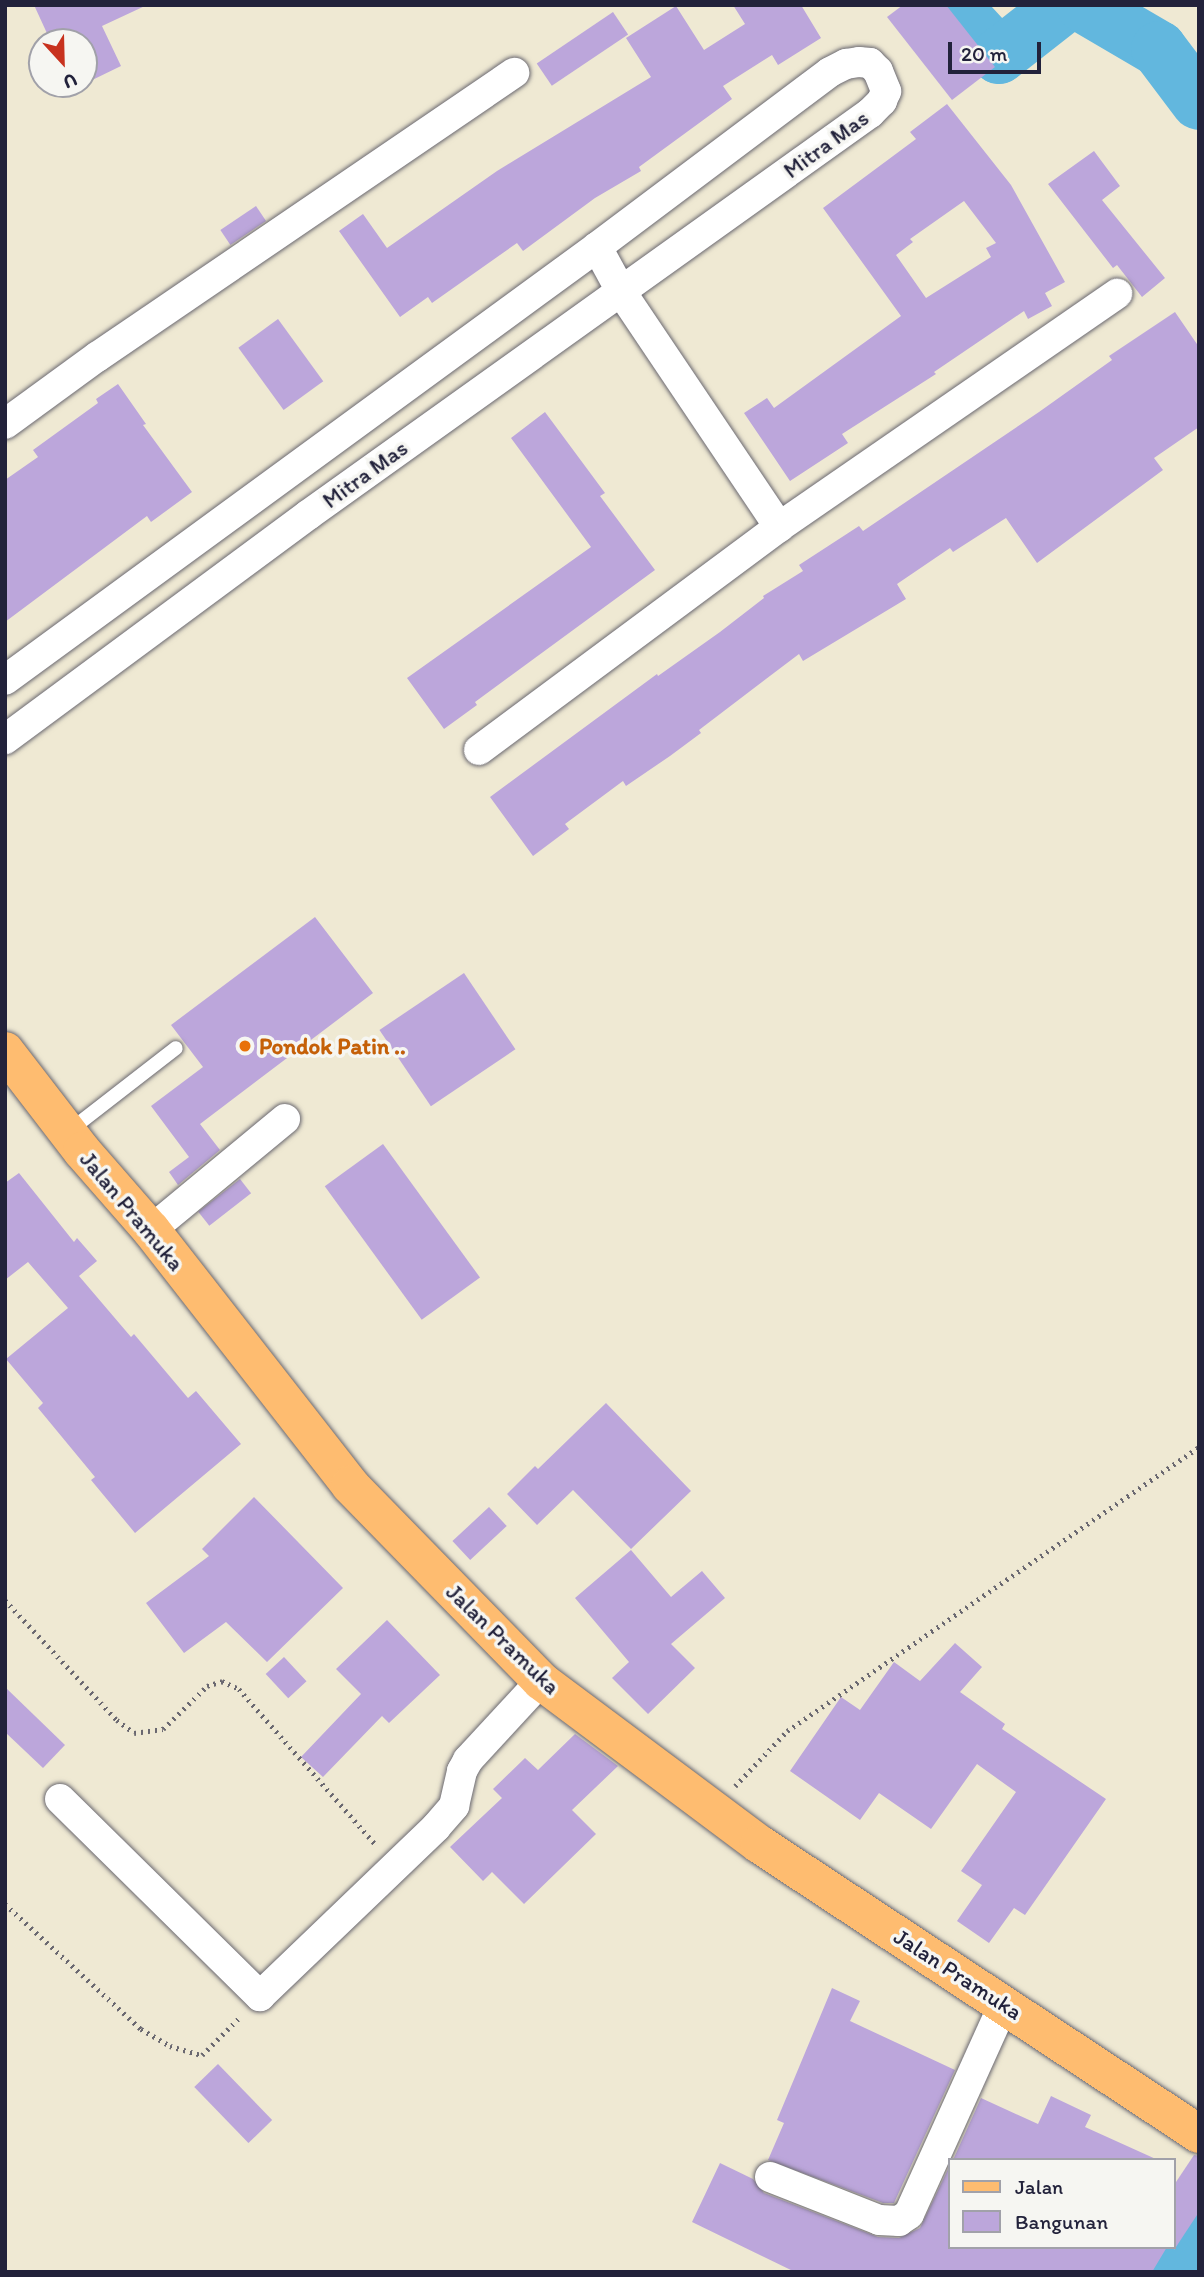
<!DOCTYPE html>
<html>
<head>
<meta charset="utf-8">
<style>
  body { margin:0 }
  #map { position:relative; width:1204px; height:2277px; overflow:hidden; background:#efe9d3; font-family:Itim,sans-serif }
  div>[style] { position:absolute }
  .river>* { height:56px; margin:-28px; padding:0 28px; transform-origin:28px; border-radius:28px; background:#62b7de }
  .building>* { inset:0; background:#bca6db; transform-origin:0 0 }
  .path>* { height:4.5px; margin-top:-2.25px; transform-origin:0; background:repeating-linear-gradient(90deg,#6a6870 0 2px,transparent 0 7px) }
  .roads { filter:drop-shadow(0 0 2px #6a6870) drop-shadow(0 0 2px #6a6870) }
  .lane>* { height:14px; margin:-7px; padding:0 7px; transform-origin:7px; border-radius:7px; background:#fff }
  .street>* { height:30px; margin:-15px; padding:0 15px; transform-origin:15px; border-radius:15px; background:#fff }
  .primary>* { height:38px; margin:-19px; padding:0 19px; transform-origin:19px; border-radius:19px; background:#febc70 }
  .dots>* { width:19px; height:19px; translate:-50% -50%; box-sizing:border-box; border:4px solid #f6f6f2; border-radius:50% }
  span { translate:-50% -50%; white-space:nowrap; text-align:center; line-height:1.15; -webkit-text-stroke:7px #f6f6f2; paint-order:stroke }
  .street-label { font-size:23px; color:#22223b }
  .food-label { font-size:23px; color:#c56008; font-weight:700 }
  .left { translate:0 -50%; text-align:left }
  .frame { position:absolute; inset:0; border:7px solid #22223b; pointer-events:none }
  .legend { position:absolute; left:948px; top:2158px; width:228px; height:91px; box-sizing:border-box; background:#f6f6f2; border:2px solid #a1a1a9; margin:0; padding:9px 12px; list-style:none; font-size:21px; color:#22223b }
  .legend li { display:flex; align-items:center; gap:14px; height:35px }
  .legend b { width:35px; border:2px solid #a1a1a9 }
  .north { position:absolute; left:28px; top:28px; width:70px; height:70px; box-sizing:border-box; background:#f6f6f2; border:2px solid #a1a1a9; border-radius:50%; rotate:158deg; font-size:19px; font-weight:700; line-height:28px; text-align:center; color:#22223b }
  .north::after { content:''; display:block; margin:auto; width:24px; height:32px; background:#c8321e; clip-path:polygon(50% 0,100% 100%,50% 72%,0 100%) }
  .scale { position:absolute; left:948px; top:42px; width:93px; height:32px; box-sizing:border-box; border:4px solid #22223b; border-top:0; padding-left:9px; font-size:21px; line-height:24px; white-space:nowrap; color:#22223b; -webkit-text-stroke:5px #f6f6f2; paint-order:stroke }
</style>
</head>
<body>
<div id="map">
  <div class="river">
    <div style="left:952px;top:5px;width:69px;rotate:47.3deg"></div>
    <div style="left:999px;top:56px;width:83px;rotate:-38.1deg"></div>
    <div style="left:1084px;top:5px;width:87px;rotate:30.4deg"></div>
    <div style="left:1159px;top:49px;width:66px;rotate:53deg"></div>
    <div style="left:1158px;top:2272px;width:62px;rotate:-48.9deg"></div>
  </div>
  <div class="building">
    <div style="clip-path:polygon(34px 5px,147px 5px,102px 26px,121px 66px,84px 84px,84px 42px,51px 42px)"></div>
    <div style="clip-path:polygon(733px 5px,801px 5px,821px 38px,778px 65px,772px 55px,723px 86px,732px 99px,639px 167px,641px 171px,595px 198px,523px 251px,517px 243px,432px 303px,428px 297px,400px 317px,339px 231px,363px 214px,387px 248px,497px 171px,651px 77px,626px 38px,676px 6px,704px 50px,745px 24px)"></div>
    <div style="clip-path:polygon(903px 5px,946px 5px,995px 67px,952px 100px,887px 17px)"></div>
    <div style="left:613px;top:12px;width:27px;height:92px;rotate:56deg"></div>
    <div style="clip-path:polygon(evenodd,947px 104px,1011px 185px,1065px 282px,1045px 293px,1052px 306px,1028px 319px,1024px 311px,934px 372px,936px 374px,842px 434px,848px 443px,790px 481px,744px 413px,767px 398px,774px 408px,901px 316px,823px 208px,916px 139px,910px 132px,947px 104px,964px 201px,996px 243px,986px 248px,991px 257px,926px 298px,896px 255px,913px 242px,910px 239px,964px 201px)"></div>
    <div style="clip-path:polygon(1094px 151px,1120px 186px,1102px 200px,1165px 278px,1142px 297px,1117px 265px,1113px 268px,1048px 184px)"></div>
    <div style="left:256px;top:206px;width:18px;height:43px;rotate:56deg"></div>
    <div style="clip-path:polygon(1175px 312px,1199px 347px,1199px 427px,1154px 458px,1163px 470px,1037px 563px,1006px 518px,953px 552px,950px 548px,897px 584px,906px 599px,803px 661px,799px 654px,699px 730px,701px 733px,670px 756px,626px 786px,623px 781px,565px 824px,569px 829px,533px 856px,490px 797px,657px 674px,658px 676px,720px 632px,764px 598px,763px 596px,803px 571px,799px 565px,859px 526px,863px 531px,1039px 412px,1112px 360px,1109px 356px)"></div>
    <div style="left:278px;top:319px;width:77px;height:49px;rotate:54deg"></div>
    <div style="clip-path:polygon(118px 384px,146px 424px,143px 425px,192px 492px,151px 522px,147px 516px,5px 622px,5px 480px,38px 457px,33px 450px,98px 403px,96px 399px)"></div>
    <div style="clip-path:polygon(545px 412px,605px 493px,600px 496px,655px 570px,475px 702px,477px 705px,444px 729px,407px 678px,591px 547px,511px 438px)"></div>
    <div style="clip-path:polygon(315px 917px,373px 993px,200px 1124px,220px 1150px,178px 1185px,169px 1172px,189px 1157px,151px 1106px,203px 1067px,171px 1025px)"></div>
    <div style="left:464px;top:973px;width:92px;height:102px;rotate:56deg"></div>
    <div style="left:383px;top:1144px;width:165px;height:72px;rotate:54deg"></div>
    <div style="clip-path:polygon(19px 1173px,74px 1242px,77px 1238px,97px 1261px,79px 1276px,131px 1337px,134px 1334px,188px 1398px,196px 1391px,241px 1444px,135px 1533px,91px 1480px,95px 1477px,38px 1408px,43px 1403px,6px 1359px,68px 1308px,28px 1262px,5px 1280px,5px 1183px)"></div>
    <div style="left:240px;top:1179px;width:18px;height:53px;rotate:52deg"></div>
    <div style="clip-path:polygon(606px 1403px,691px 1491px,631px 1549px,573px 1490px,537px 1525px,507px 1494px,535px 1466px,538px 1469px)"></div>
    <div style="clip-path:polygon(254px 1497px,343px 1588px,267px 1662px,226px 1622px,184px 1653px,146px 1603px,209px 1556px,202px 1549px)"></div>
    <div style="left:489px;top:1507px;width:26px;height:50px;rotate:47deg"></div>
    <div style="clip-path:polygon(631px 1550px,671px 1597px,702px 1571px,725px 1598px,671px 1644px,695px 1668px,648px 1714px,612px 1678px,629px 1662px,575px 1598px)"></div>
    <div style="clip-path:polygon(387px 1620px,440px 1675px,389px 1723px,382px 1716px,323px 1777px,301px 1757px,361px 1694px,336px 1669px)"></div>
    <div style="clip-path:polygon(955px 1643px,982px 1667px,960px 1692px,1005px 1724px,1002px 1729px,1106px 1799px,1025px 1915px,1014px 1908px,989px 1943px,957px 1921px,982px 1885px,961px 1871px,1016px 1792px,977px 1764px,931px 1829px,879px 1793px,860px 1820px,790px 1771px,841px 1697px,860px 1710px,894px 1662px,920px 1681px)"></div>
    <div style="left:284px;top:1657px;width:33px;height:25px;rotate:47deg"></div>
    <div style="clip-path:polygon(5px 1687px,65px 1745px,43px 1768px,5px 1732px)"></div>
    <div style="clip-path:polygon(575px 1734px,618px 1766px,572px 1810px,596px 1834px,524px 1904px,492px 1872px,483px 1881px,450px 1847px,502px 1798px,493px 1789px,525px 1758px,538px 1770px)"></div>
    <div style="clip-path:polygon(832px 1988px,860px 2001px,850px 2021px,955px 2070px,894px 2203px,883px 2203px,768px 2160px,784px 2123px,777px 2120px)"></div>
    <div style="left:218px;top:2064px;width:78px;height:33px;rotate:46deg"></div>
    <div style="clip-path:polygon(1051px 2096px,1091px 2115px,1085px 2127px,1158px 2160px,953px 2160px,981px 2098px,1038px 2124px)"></div>
    <div style="clip-path:polygon(1194px 2155px,1199px 2156px,1199px 2212px,1174px 2250px,1174px 2185px)"></div>
    <div style="clip-path:polygon(720px 2163px,753px 2179px,764px 2193px,878px 2237px,899px 2238px,920px 2228px,950px 2165px,950px 2247px,1167px 2247px,1152px 2272px,795px 2272px,692px 2222px)"></div>
  </div>
  <div class="path">
    <div style="left:5px;top:1600px;width:164px;rotate:47deg"></div>
    <div style="left:117px;top:1720px;width:21px;rotate:37deg"></div>
    <div style="left:134px;top:1733px;width:29px;rotate:-8deg"></div>
    <div style="left:163px;top:1729px;width:62px;rotate:-44.3deg"></div>
    <div style="left:207px;top:1686px;width:16px;rotate:-18deg"></div>
    <div style="left:222px;top:1681px;width:19px;rotate:25deg"></div>
    <div style="left:239px;top:1689px;width:206px;rotate:48.7deg"></div>
    <div style="left:735px;top:1786px;width:76px;rotate:-46.6deg"></div>
    <div style="left:787px;top:1731px;width:500px;rotate:-34.58deg"></div>
    <div style="left:5px;top:1904px;width:185px;rotate:42.6deg"></div>
    <div style="left:141px;top:2029px;width:34px;rotate:30deg"></div>
    <div style="left:170px;top:2046px;width:33px;rotate:16deg"></div>
    <div style="left:202px;top:2055px;width:54px;rotate:-45deg"></div>
  </div>
  <div class="roads">
    <div class="lane">
      <div style="left:69px;top:1131px;width:135px;rotate:-37.8deg"></div>
    </div>
    <div class="street">
      <div style="left:597px;top:247px;width:52px;rotate:61.5deg"></div>
      <div style="left:622px;top:293px;width:282px;rotate:56.1deg"></div>
      <div style="left:5px;top:424px;width:114px;rotate:-36.1deg"></div>
      <div style="left:97px;top:357px;width:505px;rotate:-34.26deg"></div>
      <div style="left:5px;top:680px;width:733px;rotate:-36.18deg"></div>
      <div style="left:597px;top:247px;width:291px;rotate:-36.9deg"></div>
      <div style="left:830px;top:72px;width:18px;rotate:-27deg"></div>
      <div style="left:846px;top:64px;width:13px;rotate:-9deg"></div>
      <div style="left:859px;top:62px;width:11px;rotate:5deg"></div>
      <div style="left:870px;top:63px;width:11px;rotate:45deg"></div>
      <div style="left:878px;top:71px;width:22px;rotate:68deg"></div>
      <div style="left:886px;top:91px;width:11px;rotate:112deg"></div>
      <div style="left:882px;top:101px;width:17px;rotate:135deg"></div>
      <div style="left:870px;top:113px;width:691px;rotate:144.42deg"></div>
      <div style="left:308px;top:515px;width:377px;rotate:143.5deg"></div>
      <div style="left:479px;top:750px;width:374px;rotate:-36.6deg"></div>
      <div style="left:779px;top:527px;width:411px;rotate:-34.6deg"></div>
      <div style="left:151px;top:1230px;width:174px;rotate:-39.6deg"></div>
      <div style="left:60px;top:1799px;width:281px;rotate:44.6deg"></div>
      <div style="left:260px;top:1996px;width:244px;rotate:-43.8deg"></div>
      <div style="left:436px;top:1827px;width:28px;rotate:-49deg"></div>
      <div style="left:454px;top:1806px;width:36px;rotate:-77deg"></div>
      <div style="left:462px;top:1771px;width:13px;rotate:-61deg"></div>
      <div style="left:468px;top:1760px;width:108px;rotate:-47.3deg"></div>
      <div style="left:770px;top:2177px;width:117px;rotate:21.5deg"></div>
      <div style="left:879px;top:2220px;width:20px;rotate:3deg"></div>
      <div style="left:899px;top:2221px;width:12px;rotate:-35deg"></div>
      <div style="left:909px;top:2214px;width:230px;rotate:-65.7deg"></div>
    </div>
    <div class="primary">
      <div style="left:5px;top:1051px;width:126px;rotate:52.4deg"></div>
      <div style="left:82px;top:1151px;width:105px;rotate:48.9deg"></div>
      <div style="left:151px;top:1230px;width:323px;rotate:52deg"></div>
      <div style="left:350px;top:1485px;width:274px;rotate:45.7deg"></div>
      <div style="left:541px;top:1681px;width:272px;rotate:36.8deg"></div>
      <div style="left:759px;top:1844px;width:527px;rotate:33.39deg"></div>
    </div>
  </div>
  <div class="dots">
    <div style="left:245px;top:1046px;background:#e8710a"></div>
  </div>
  <div class="street-label">
    <span style="left:826px;top:144px;rotate:-36deg">Mitra Mas</span>
    <span style="left:365px;top:474px;rotate:-36deg">Mitra Mas</span>
    <span style="left:132px;top:1211px;rotate:50deg">Jalan Pramuka</span>
    <span style="left:503px;top:1639px;rotate:44deg">Jalan Pramuka</span>
    <span style="left:958px;top:1974px;rotate:33deg">Jalan Pramuka</span>
  </div>
  <div class="food-label">
    <span class="left" style="left:259px;top:1046px">Pondok Patin ..</span>
  </div>
  <div class="frame"></div>
  <ul class="legend">
  <li><b style="height:9px;background:#febc70"></b>Jalan</li>
  <li><b style="height:19px;background:#bca6db"></b>Bangunan</li>
  </ul>
  <div class="north">U</div>
  <div class="scale">20 m</div>
</div>
</body>
</html>
